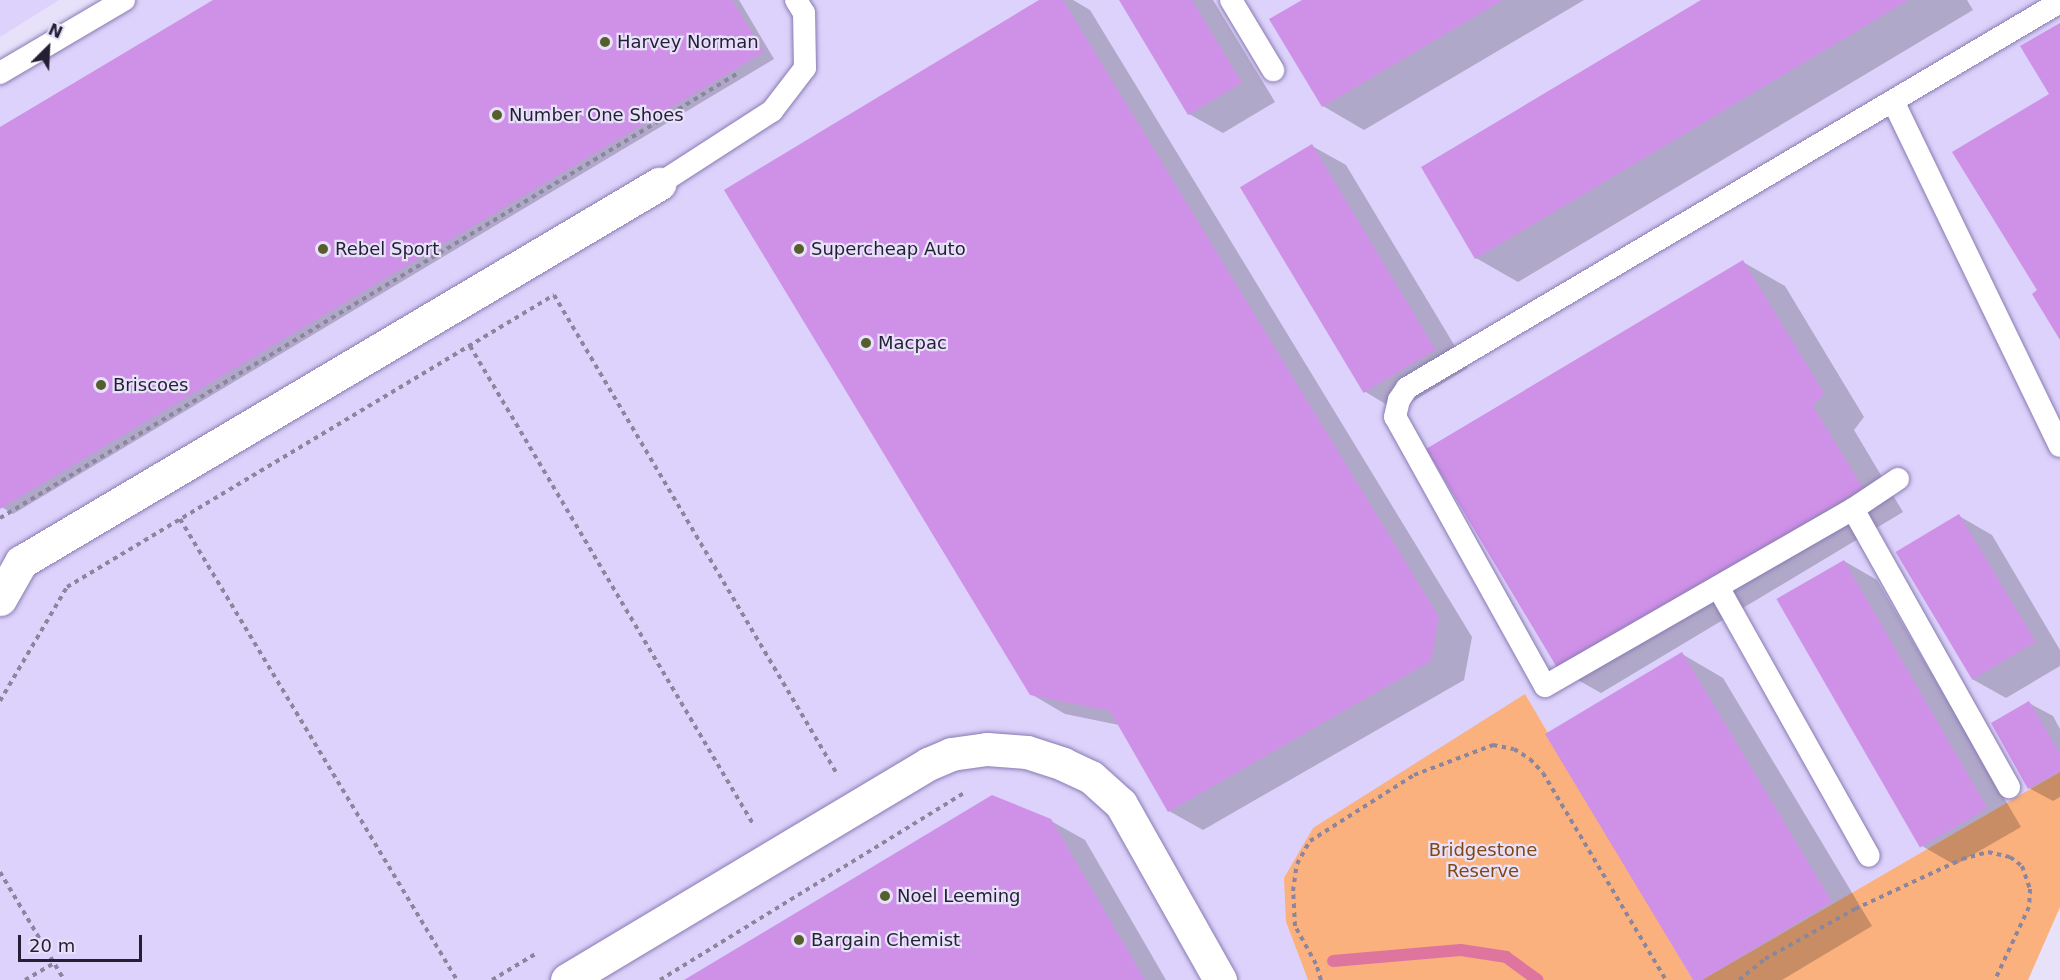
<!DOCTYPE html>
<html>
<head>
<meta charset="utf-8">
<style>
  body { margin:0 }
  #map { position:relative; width:2060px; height:980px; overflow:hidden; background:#e7e1fa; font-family:"DejaVu Sans",sans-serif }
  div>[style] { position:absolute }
  .built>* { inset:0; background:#dcd2fb }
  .green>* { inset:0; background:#fbb17d }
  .shadow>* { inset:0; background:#0003 }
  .stream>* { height:12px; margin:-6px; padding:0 6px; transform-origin:6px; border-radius:6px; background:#de759f }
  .building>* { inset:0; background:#cf90e8; transform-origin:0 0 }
  .path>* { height:4px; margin-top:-2px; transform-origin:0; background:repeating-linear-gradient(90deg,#8b859d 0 4.5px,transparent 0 9px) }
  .roads { filter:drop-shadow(0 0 2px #897bb2) drop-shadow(0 0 2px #897bb2) }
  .service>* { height:22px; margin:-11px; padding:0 11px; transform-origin:11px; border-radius:11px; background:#fff }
  .minor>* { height:33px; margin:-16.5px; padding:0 16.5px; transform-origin:16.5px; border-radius:16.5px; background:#fff }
  .dots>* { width:16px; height:16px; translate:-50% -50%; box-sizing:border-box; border:3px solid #e7e1fa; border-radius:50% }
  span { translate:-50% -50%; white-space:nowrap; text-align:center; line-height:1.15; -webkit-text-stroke:4.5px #e7e1fa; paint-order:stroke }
  .poi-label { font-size:18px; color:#251f35 }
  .left { translate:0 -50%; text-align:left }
  .park-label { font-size:18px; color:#824613 }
  .north { position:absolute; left:18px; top:18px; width:60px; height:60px; -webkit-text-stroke:4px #e7e1fa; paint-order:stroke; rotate:24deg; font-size:16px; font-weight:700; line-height:24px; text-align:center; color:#251f35 }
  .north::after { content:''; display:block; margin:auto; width:21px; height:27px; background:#251f35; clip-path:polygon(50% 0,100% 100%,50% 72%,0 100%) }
  .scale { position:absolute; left:18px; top:935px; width:124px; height:27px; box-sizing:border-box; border:3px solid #251f35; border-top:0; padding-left:8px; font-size:18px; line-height:21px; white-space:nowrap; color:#251f35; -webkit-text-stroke:4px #e7e1fa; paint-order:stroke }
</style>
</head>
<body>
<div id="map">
  <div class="built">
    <div style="clip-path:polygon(0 0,59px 0,0 37px)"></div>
    <div style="clip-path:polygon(104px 0,2060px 0,2060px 772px,1702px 980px,1693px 980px,1525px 694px,1286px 922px,1308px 980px,0 980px,0 64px)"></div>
  </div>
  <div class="green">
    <div style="clip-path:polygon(1525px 694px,1693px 980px,1308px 980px,1286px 922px,1284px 878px,1313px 828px)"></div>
    <div style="clip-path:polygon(2060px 772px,2060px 907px,2028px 980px,1702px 980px)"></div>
  </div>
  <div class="shadow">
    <div style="clip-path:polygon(216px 0,739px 0,774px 59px,13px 514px,0 506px,0 129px)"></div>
    <div style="clip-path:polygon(1041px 0,1073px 0,1090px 10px,1472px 637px,1464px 680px,1203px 830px,1169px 811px,1119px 725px,1065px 714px,1031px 694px)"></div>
    <div style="clip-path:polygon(1121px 0,1213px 0,1275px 102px,1223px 133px,1189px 114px)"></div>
    <div style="clip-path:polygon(1304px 0,1584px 0,1364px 130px,1323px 106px)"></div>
    <div style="clip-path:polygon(1704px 0,1967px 0,1973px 10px,1518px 282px,1476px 258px)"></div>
    <div style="clip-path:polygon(1312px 146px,1346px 165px,1468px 368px,1397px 411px,1364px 391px)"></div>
    <div style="clip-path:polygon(1743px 262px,1785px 286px,1864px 417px,1854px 430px,1903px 512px,1601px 693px,1560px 670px)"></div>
    <div style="clip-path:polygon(1959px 516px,1992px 535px,2060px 650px,2060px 666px,2006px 698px,1972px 679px)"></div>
    <div style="clip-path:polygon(1844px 561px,1877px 580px,2021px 827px,1955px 865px,1922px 846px)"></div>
    <div style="clip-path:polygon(1682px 654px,1723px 678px,1872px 926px,1782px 980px,1695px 980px)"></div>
    <div style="clip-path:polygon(2029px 703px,2053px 716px,2060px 729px,2060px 797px,2053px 801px,2029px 788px)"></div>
    <div style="clip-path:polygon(1051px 821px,1085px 840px,1166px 980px,687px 980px)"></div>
  </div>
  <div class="stream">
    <div style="left:1333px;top:961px;width:128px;rotate:-4.9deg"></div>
    <div style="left:1461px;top:950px;width:46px;rotate:8.8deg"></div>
    <div style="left:1506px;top:957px;width:39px;rotate:36deg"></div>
  </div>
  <div class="building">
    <div style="clip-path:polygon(213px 0,732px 0,764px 52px,0 509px,0 127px)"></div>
    <div style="clip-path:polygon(1039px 0,1063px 0,1439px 617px,1431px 661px,1168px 812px,1110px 711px,1030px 695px,724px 190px)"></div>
    <div style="clip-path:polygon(1119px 0,1192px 0,1242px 83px,1188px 115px)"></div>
    <div style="clip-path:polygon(1302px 0,1503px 0,1322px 107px,1269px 19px)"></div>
    <div style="clip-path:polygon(1701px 0,1909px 0,1475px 259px,1421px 167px)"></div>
    <div style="clip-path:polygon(2060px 23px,2060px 340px,2032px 294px,2037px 290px,1952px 152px,2049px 94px,2020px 46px)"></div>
    <div style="left:1312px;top:144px;width:240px;height:84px;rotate:59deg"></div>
    <div style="clip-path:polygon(1743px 260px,1824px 393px,1813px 406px,1863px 488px,1559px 671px,1426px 449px)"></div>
    <div style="left:1959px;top:514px;width:149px;height:74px;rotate:59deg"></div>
    <div style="left:1844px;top:560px;width:287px;height:78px;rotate:60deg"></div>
    <div style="clip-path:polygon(1682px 652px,1832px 902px,1702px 980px,1693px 980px,1545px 734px)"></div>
    <div style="clip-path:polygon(2029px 701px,2060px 754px,2060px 771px,2028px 789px,1991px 723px)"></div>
    <div style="clip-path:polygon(992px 795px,1051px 819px,1145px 980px,684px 980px)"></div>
  </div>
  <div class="path">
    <div style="left:470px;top:346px;width:555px;rotate:59.37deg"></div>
    <div style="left:0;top:518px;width:864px;rotate:-31.08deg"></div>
    <div style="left:180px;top:519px;width:538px;rotate:59deg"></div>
    <div style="left:0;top:701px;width:132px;rotate:-59.6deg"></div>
    <div style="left:67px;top:587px;width:568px;rotate:-30.95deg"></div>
    <div style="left:554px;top:295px;width:556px;rotate:59.42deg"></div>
    <div style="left:0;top:872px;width:126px;rotate:59.3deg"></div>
    <div style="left:25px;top:980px;width:34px;rotate:-30deg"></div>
    <div style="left:492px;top:980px;width:52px;rotate:-31deg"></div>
    <div style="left:660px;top:980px;width:359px;rotate:-31.6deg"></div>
    <div style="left:1321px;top:980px;width:17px;rotate:-107deg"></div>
    <div style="left:1316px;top:964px;width:43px;rotate:-118.9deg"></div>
    <div style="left:1295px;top:926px;width:35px;rotate:-93deg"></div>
    <div style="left:1293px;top:891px;width:27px;rotate:-82deg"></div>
    <div style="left:1297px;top:864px;width:26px;rotate:-61deg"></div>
    <div style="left:1310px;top:841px;width:123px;rotate:-32.4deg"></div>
    <div style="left:1414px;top:775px;width:85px;rotate:-20.8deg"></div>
    <div style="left:1493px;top:745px;width:21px;rotate:11deg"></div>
    <div style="left:1514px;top:749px;width:19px;rotate:32deg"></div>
    <div style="left:1530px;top:759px;width:19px;rotate:47deg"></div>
    <div style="left:1543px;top:773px;width:241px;rotate:59.3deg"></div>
    <div style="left:1739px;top:980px;width:33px;rotate:-39deg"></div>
    <div style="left:1765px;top:959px;width:103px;rotate:-29.1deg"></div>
    <div style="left:1855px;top:909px;width:118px;rotate:-25deg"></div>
    <div style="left:1962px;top:859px;width:27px;rotate:-15deg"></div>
    <div style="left:1988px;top:852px;width:23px;rotate:13deg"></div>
    <div style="left:2010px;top:857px;width:15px;rotate:37deg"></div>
    <div style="left:2022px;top:866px;width:24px;rotate:71deg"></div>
    <div style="left:2030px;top:889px;width:18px;rotate:93deg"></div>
    <div style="left:2029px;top:907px;width:81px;rotate:115deg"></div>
  </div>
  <div class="roads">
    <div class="service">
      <div style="left:1231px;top:0;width:82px;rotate:59deg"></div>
      <div style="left:0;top:73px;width:144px;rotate:-30.5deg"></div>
      <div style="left:1893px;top:101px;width:383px;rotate:64.2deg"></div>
      <div style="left:659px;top:184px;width:135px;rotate:-32.9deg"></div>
      <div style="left:772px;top:111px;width:54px;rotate:-52.5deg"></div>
      <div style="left:805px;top:68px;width:55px;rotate:-91deg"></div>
      <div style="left:804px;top:13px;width:15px;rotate:-122deg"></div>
      <div style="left:1898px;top:479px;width:54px;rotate:146.3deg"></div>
      <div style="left:1853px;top:509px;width:355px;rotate:150.1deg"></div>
      <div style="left:1545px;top:686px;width:308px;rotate:-119.1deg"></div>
      <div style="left:1395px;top:417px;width:17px;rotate:-77deg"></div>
      <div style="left:1399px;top:400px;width:14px;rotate:-56deg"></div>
      <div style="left:1407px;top:388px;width:759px;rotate:-30.59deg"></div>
      <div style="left:1853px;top:509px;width:319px;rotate:60.7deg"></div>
      <div style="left:1718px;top:587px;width:308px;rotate:60.7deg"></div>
    </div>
    <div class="minor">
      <div style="left:0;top:599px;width:43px;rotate:-60.4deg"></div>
      <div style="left:21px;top:562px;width:742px;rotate:-30.65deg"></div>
      <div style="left:567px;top:980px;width:421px;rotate:-30.9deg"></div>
      <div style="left:928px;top:764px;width:25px;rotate:-23deg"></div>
      <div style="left:951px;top:754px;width:36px;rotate:-8deg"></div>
      <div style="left:987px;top:749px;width:40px;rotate:4.3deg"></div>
      <div style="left:1027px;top:752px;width:38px;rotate:18deg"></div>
      <div style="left:1063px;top:764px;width:31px;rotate:25deg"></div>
      <div style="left:1091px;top:777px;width:40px;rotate:42deg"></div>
      <div style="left:1121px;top:804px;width:202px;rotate:60.6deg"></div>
    </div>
  </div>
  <div class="dots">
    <div style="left:605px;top:42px;background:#575e2d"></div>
    <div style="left:497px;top:115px;background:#575e2d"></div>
    <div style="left:323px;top:249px;background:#575e2d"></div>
    <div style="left:799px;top:249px;background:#575e2d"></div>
    <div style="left:866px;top:343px;background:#575e2d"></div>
    <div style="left:101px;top:385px;background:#575e2d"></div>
    <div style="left:885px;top:896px;background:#575e2d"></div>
    <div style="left:799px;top:940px;background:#575e2d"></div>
  </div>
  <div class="poi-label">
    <span class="left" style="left:617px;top:42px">Harvey Norman</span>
    <span class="left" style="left:509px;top:115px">Number One Shoes</span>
    <span class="left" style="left:335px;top:249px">Rebel Sport</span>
    <span class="left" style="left:811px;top:249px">Supercheap Auto</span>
    <span class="left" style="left:878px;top:343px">Macpac</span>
    <span class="left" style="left:113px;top:385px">Briscoes</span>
    <span class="left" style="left:897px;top:896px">Noel Leeming</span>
    <span class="left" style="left:811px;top:940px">Bargain Chemist</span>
  </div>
  <div class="park-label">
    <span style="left:1483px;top:861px">Bridgestone<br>Reserve</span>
  </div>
  <div class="north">N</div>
  <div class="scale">20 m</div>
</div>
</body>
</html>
